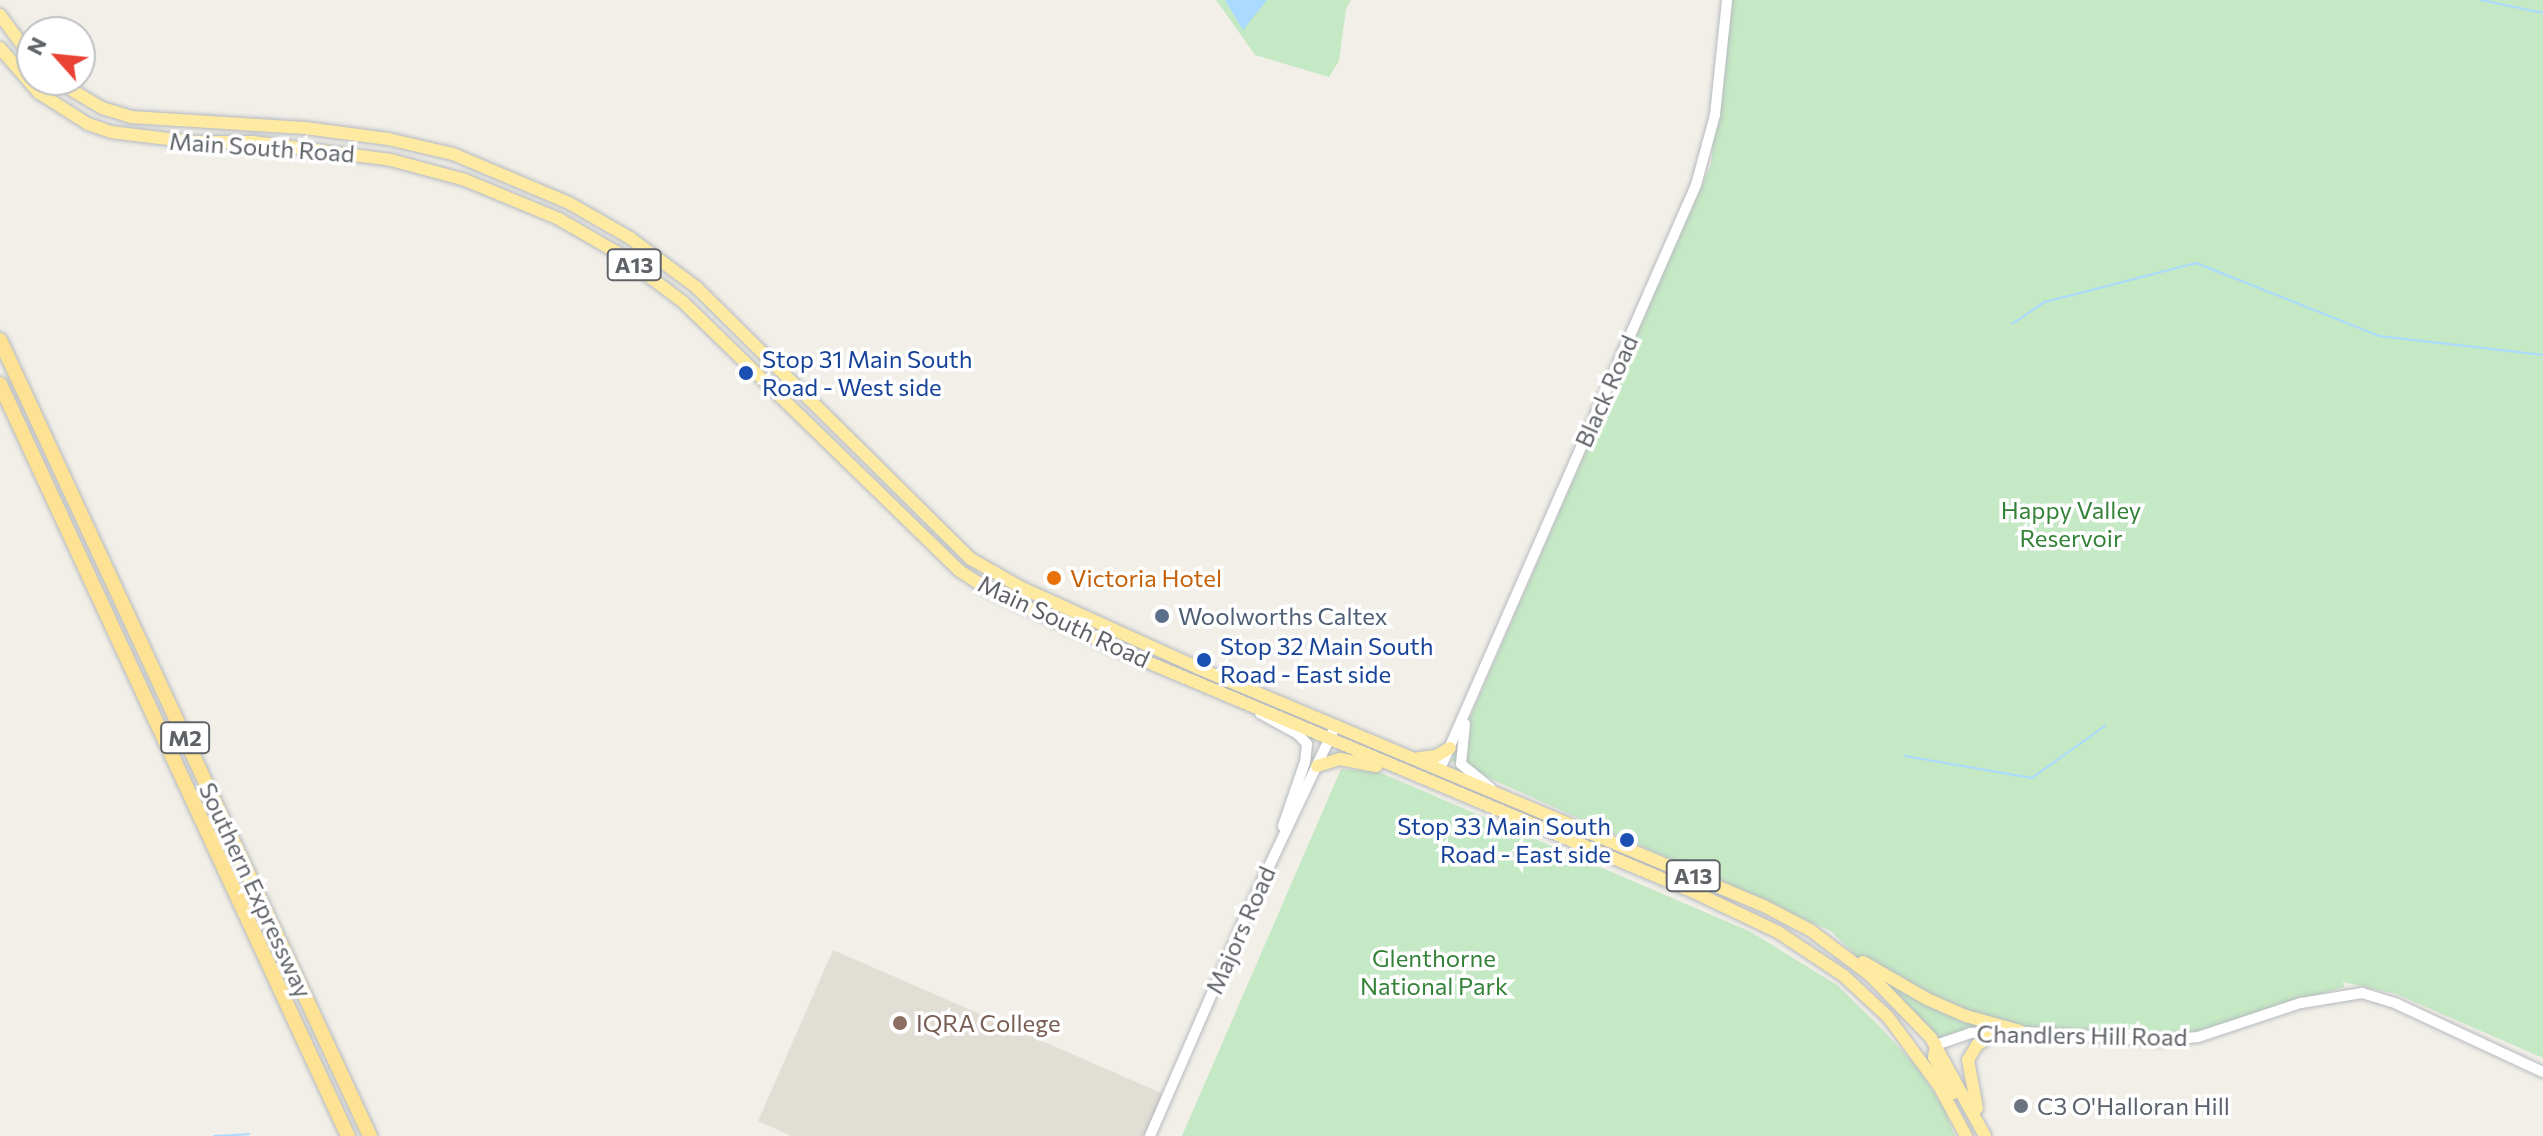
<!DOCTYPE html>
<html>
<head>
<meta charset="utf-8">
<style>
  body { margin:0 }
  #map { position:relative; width:2543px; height:1136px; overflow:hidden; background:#f1efe8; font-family:Commissioner,sans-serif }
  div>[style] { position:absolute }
  .education>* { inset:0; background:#e1ded6 }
  .green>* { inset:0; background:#c5e8c5 }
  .water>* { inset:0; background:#aadaff }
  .stream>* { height:2px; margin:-1px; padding:0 1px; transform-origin:1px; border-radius:1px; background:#aadaff }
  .roads { filter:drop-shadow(0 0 2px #b6babf) drop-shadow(0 0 2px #b6babf) }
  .secondary>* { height:10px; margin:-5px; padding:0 5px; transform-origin:5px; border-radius:5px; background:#fff }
  .trunk>* { height:12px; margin:-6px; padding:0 6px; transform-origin:6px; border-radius:6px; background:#feeaa1 }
  .motorway>* { height:14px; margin:-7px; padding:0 7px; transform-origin:7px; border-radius:7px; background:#fde293 }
  .dots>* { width:22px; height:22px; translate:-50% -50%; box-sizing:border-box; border:4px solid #fff; border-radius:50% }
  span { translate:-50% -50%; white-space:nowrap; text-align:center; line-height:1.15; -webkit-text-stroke:7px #fff; paint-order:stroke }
  .shield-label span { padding:2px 6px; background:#fff; border:2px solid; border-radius:6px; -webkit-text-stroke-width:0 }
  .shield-label { font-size:22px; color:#5f6368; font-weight:700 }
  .street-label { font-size:24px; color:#5f6368 }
  .transit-label { font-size:24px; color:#164399 }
  .left { translate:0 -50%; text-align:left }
  .right { translate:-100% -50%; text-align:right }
  .park-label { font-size:24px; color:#348238 }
  .food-label { font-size:24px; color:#c56008 }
  .service-label { font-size:24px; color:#4e5e75 }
  .education-label { font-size:24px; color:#785e54 }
  .worship-label { font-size:24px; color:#5b616d }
  .north { position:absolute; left:16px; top:16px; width:80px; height:80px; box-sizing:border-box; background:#fff; border:2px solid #bfc1c3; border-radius:50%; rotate:297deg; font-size:22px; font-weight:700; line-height:32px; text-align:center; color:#5f6368 }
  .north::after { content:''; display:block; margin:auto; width:28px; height:36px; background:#ea4335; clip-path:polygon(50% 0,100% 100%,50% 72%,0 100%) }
</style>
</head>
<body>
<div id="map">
  <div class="education">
    <div style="clip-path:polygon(833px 950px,1166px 1095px,1148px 1136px,791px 1136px,758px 1121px)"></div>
  </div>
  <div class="green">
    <div style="clip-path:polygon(1216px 0,1351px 0,1346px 9px,1339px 61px,1329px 77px,1255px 55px)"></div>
    <div style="clip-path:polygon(1726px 0,2543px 0,2543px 1058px,2396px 994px,2343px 982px,2344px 987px,2178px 1037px,1978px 1026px,1939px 1038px,1831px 931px,1451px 761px,1711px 164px)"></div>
    <div style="clip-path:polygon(1341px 769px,1379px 772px,1751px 932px,1837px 985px,1879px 1026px,1916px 1066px,1943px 1106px,1955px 1136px,1182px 1136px)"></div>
  </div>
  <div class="water">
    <div style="clip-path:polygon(1225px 0,1267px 0,1243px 30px)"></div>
  </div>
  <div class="stream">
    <div style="left:2481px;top:0;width:63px;rotate:11.8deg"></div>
    <div style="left:2012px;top:324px;width:40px;rotate:-34deg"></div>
    <div style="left:2045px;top:302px;width:156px;rotate:-14.5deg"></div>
    <div style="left:2196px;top:263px;width:197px;rotate:21.7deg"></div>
    <div style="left:2379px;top:336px;width:165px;rotate:6.6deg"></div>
    <div style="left:1905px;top:756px;width:129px;rotate:9.8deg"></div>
    <div style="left:2032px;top:778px;width:90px;rotate:-35.5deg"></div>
    <div style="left:214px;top:1136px;width:35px;rotate:-3deg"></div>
  </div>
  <div class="roads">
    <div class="secondary">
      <div style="left:1260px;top:713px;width:43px;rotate:28.9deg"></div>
      <div style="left:1298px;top:734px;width:13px;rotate:48deg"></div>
      <div style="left:1307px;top:744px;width:18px;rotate:96deg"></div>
      <div style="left:1305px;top:762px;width:68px;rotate:109deg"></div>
      <div style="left:1465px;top:724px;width:40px;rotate:95.7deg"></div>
      <div style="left:1461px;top:764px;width:38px;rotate:39deg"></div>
      <div style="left:1440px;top:769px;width:638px;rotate:-66.33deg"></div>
      <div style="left:1696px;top:185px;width:73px;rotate:-74.8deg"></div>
      <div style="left:1715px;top:115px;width:116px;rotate:-84deg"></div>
      <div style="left:2012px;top:1031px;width:145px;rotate:3.9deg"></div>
      <div style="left:2157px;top:1041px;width:41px;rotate:-5.6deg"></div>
      <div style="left:2198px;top:1037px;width:108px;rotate:-18.3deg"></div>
      <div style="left:2301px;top:1003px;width:62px;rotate:-9.3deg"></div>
      <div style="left:2362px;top:993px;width:37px;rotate:17deg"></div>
      <div style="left:2397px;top:1004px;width:161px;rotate:25deg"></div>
      <div style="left:1936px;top:1045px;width:36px;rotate:-19deg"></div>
      <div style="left:1970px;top:1033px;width:26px;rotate:-4deg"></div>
      <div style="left:1150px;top:1136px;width:243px;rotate:-66.5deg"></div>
      <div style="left:1247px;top:913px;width:208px;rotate:-64.7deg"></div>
    </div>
    <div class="trunk">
      <div style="left:0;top:15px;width:54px;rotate:53.3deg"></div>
      <div style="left:0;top:48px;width:60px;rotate:49.1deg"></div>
      <div style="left:39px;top:93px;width:58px;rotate:32.3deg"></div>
      <div style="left:88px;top:124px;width:24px;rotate:19deg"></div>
      <div style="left:111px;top:132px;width:82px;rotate:7deg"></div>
      <div style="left:192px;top:142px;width:61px"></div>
      <div style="left:253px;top:142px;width:139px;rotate:7.4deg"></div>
      <div style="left:391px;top:160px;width:77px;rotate:15.1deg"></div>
      <div style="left:465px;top:180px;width:102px;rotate:22.5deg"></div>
      <div style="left:559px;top:219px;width:68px;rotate:30deg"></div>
      <div style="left:618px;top:253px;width:81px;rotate:37deg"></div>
      <div style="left:683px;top:302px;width:386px;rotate:44.2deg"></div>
      <div style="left:960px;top:571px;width:35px;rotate:33deg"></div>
      <div style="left:989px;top:590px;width:156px;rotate:24.6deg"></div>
      <div style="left:1131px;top:655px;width:611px;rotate:22.83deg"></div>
      <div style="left:1694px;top:892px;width:93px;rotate:25.5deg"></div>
      <div style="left:1778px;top:932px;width:79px;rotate:33.7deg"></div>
      <div style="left:1844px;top:976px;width:60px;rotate:43deg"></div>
      <div style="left:1888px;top:1017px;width:86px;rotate:53.5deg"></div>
      <div style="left:1939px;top:1086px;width:57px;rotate:61.6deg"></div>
      <div style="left:55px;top:80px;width:55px;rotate:30.8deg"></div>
      <div style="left:102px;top:108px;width:30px;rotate:17deg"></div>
      <div style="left:131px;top:117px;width:174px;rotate:3.6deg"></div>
      <div style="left:305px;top:128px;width:84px;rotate:7.5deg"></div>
      <div style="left:388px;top:139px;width:67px;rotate:13deg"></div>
      <div style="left:453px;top:154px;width:126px;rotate:22.9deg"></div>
      <div style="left:569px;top:203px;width:70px;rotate:29.8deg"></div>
      <div style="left:630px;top:238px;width:82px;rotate:36.6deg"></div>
      <div style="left:696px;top:287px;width:387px;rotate:44.7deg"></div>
      <div style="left:971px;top:559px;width:59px;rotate:29.6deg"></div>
      <div style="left:1022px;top:588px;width:193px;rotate:24.4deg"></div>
      <div style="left:1198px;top:668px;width:614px;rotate:22.81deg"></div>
      <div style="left:1764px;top:906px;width:52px;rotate:27.6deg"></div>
      <div style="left:1810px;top:930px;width:75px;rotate:36.9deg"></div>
      <div style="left:1870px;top:975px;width:88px;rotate:45.9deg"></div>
      <div style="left:1931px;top:1038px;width:112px;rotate:61.1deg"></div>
      <div style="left:1419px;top:758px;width:17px;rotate:-7deg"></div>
      <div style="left:1436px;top:756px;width:16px;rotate:-30deg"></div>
      <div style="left:1317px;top:766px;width:24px;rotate:-17deg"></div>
      <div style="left:1340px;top:759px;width:37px;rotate:11deg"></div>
      <div style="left:1863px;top:962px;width:74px;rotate:30deg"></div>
      <div style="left:1927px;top:999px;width:43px;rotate:23.6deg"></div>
      <div style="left:1966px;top:1016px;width:56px;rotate:15.5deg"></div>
      <div style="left:1936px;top:1045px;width:12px;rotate:99deg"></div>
      <div style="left:1934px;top:1057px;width:41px;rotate:62.2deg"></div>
      <div style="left:1977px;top:1108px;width:49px;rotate:-100.6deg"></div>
      <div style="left:1968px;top:1060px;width:17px;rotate:-59deg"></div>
      <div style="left:1977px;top:1045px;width:24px;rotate:-35deg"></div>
    </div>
    <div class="motorway">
      <div style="left:0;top:340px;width:878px;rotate:65.07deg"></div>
      <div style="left:0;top:384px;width:829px;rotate:65.17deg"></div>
    </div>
  </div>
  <div class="dots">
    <div style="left:746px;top:373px;background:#1a4fb4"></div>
    <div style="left:1054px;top:578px;background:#e8710a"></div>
    <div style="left:1162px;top:616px;background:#5c6f8a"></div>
    <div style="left:1204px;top:660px;background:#1a4fb4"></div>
    <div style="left:1627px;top:840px;background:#1a4fb4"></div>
    <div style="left:900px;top:1023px;background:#8d6e63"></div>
    <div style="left:2021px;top:1106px;background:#6b7280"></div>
  </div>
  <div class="shield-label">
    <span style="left:634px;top:265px">A13</span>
    <span style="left:185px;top:738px">M2</span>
    <span style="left:1693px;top:876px">A13</span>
  </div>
  <div class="street-label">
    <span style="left:262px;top:147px;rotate:4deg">Main South Road</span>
    <span style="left:1606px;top:391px;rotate:-66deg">Black Road</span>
    <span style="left:1064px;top:621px;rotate:25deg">Main South Road</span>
    <span style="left:256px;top:890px;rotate:65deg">Southern Expressway</span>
    <span style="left:1240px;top:930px;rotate:-66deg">Majors Road</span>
    <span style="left:2082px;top:1035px;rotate:1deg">Chandlers Hill Road</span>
  </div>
  <div class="transit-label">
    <span class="left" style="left:762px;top:373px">Stop 31 Main South<br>Road - West side</span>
    <span class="left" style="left:1220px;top:660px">Stop 32 Main South<br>Road - East side</span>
    <span class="right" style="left:1611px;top:840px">Stop 33 Main South<br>Road - East side</span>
  </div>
  <div class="park-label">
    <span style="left:2071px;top:524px">Happy Valley<br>Reservoir</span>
    <span style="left:1434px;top:972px">Glenthorne<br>National Park</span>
  </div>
  <div class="food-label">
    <span class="left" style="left:1070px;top:578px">Victoria Hotel</span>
  </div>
  <div class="service-label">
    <span class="left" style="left:1178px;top:616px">Woolworths Caltex</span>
  </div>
  <div class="education-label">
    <span class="left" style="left:916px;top:1023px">IQRA College</span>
  </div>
  <div class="worship-label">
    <span class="left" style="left:2037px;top:1106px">C3 O'Halloran Hill</span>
  </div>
  <div class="north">N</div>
</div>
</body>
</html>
